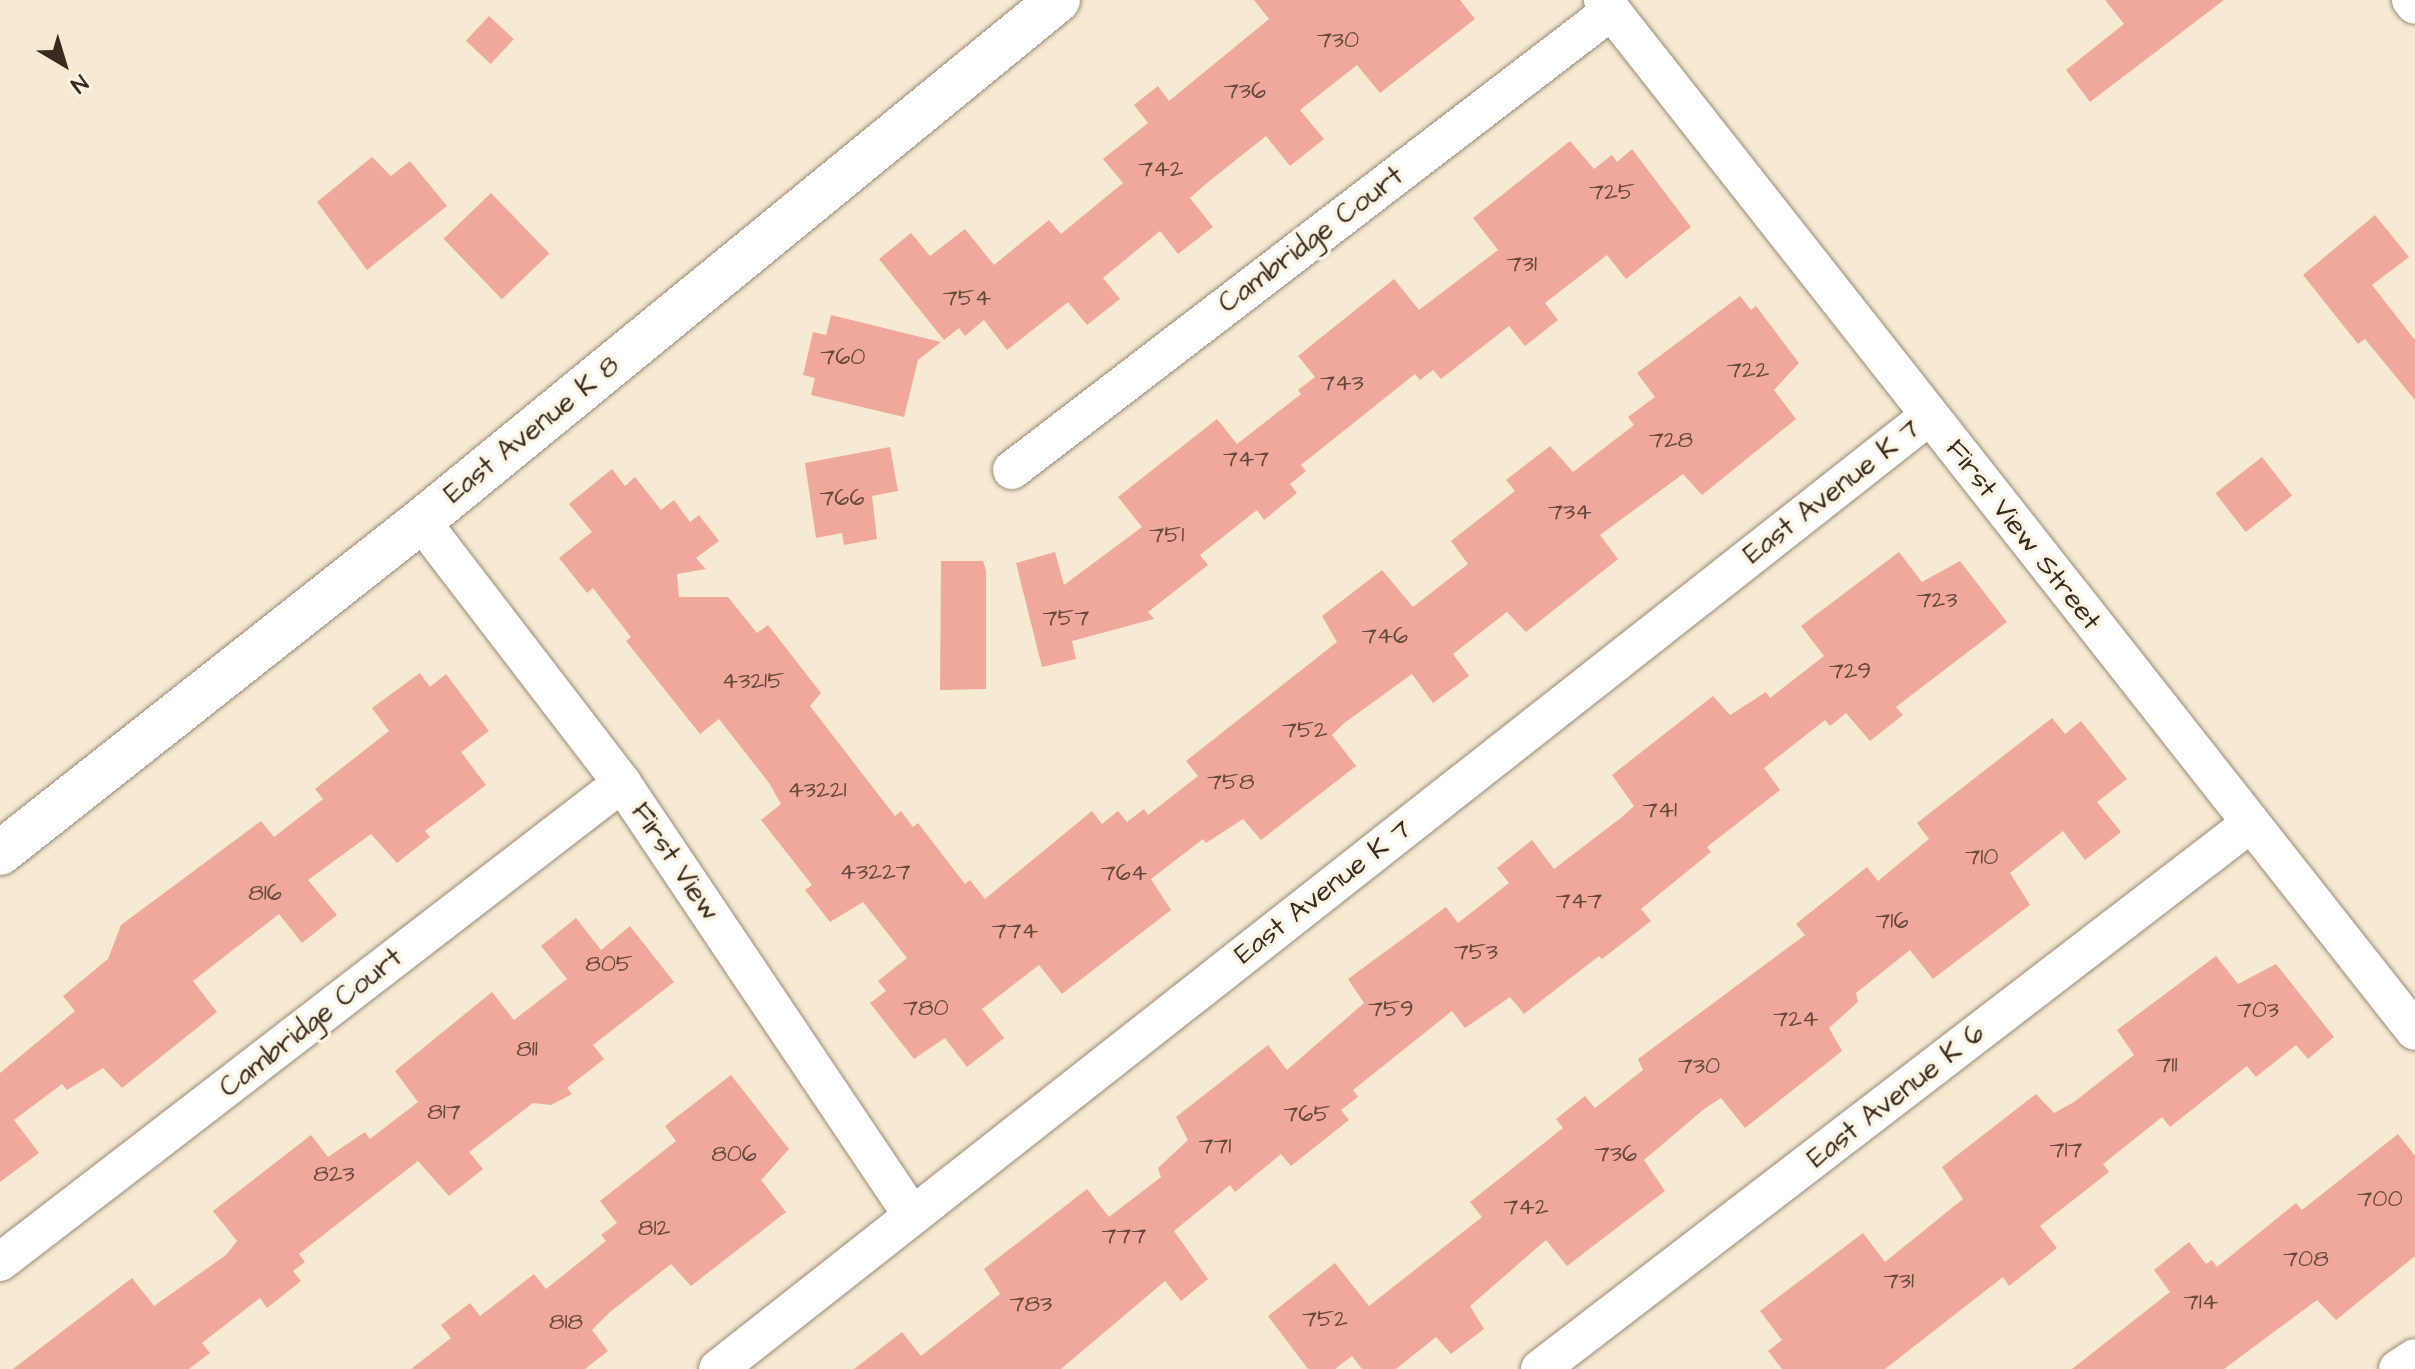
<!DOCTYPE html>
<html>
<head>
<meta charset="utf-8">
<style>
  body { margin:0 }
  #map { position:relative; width:2415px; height:1369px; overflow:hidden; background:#f6ead2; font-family:"Architects Daughter",sans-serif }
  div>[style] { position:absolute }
  .building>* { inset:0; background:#efa89b; transform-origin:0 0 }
  .roads { filter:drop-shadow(0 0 2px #988a78) drop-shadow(0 0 2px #988a78) }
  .street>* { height:38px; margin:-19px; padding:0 19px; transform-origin:19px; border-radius:19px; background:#fff }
  .secondary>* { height:44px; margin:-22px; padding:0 22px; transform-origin:22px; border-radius:22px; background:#fff }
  span { translate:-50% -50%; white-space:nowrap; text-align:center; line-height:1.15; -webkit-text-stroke:7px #fcf5e5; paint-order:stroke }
  .number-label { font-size:24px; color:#684a3d }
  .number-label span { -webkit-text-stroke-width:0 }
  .street-label { font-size:28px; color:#3b2a1e }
  .north { position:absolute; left:24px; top:24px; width:80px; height:80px; -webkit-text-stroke:6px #fcf5e5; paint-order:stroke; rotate:142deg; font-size:22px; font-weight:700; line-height:32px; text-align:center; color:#3b2a1e }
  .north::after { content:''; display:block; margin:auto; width:28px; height:36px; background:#3b2a1e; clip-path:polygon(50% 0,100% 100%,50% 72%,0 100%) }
</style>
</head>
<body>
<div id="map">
  <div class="building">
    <div style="clip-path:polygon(1254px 0,1460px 0,1475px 19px,1380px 93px,1357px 65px,1300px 110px,1324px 139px,1290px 166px,1266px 136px,1207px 183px,1190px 198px,1213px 227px,1178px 254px,1160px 231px,1103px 278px,1120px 299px,1087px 325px,1068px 302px,1007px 350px,984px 320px,965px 336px,959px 328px,944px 340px,879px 259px,911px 233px,930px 256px,965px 229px,994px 265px,1049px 220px,1061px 234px,1123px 183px,1103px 159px,1148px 123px,1134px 105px,1158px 86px,1169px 101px,1269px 19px)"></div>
    <div style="clip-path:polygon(2105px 0,2224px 0,2090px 102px,2066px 70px,2124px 24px)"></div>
    <div style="left:489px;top:16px;width:34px;height:34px;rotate:43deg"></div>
    <div style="clip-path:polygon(1570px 141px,1594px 169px,1612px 155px,1617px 162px,1632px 149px,1691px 227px,1626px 279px,1607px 255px,1545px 303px,1558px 320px,1525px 346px,1509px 326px,1441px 379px,1433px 370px,1420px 380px,1415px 374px,1301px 465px,1306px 471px,1290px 484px,1297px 493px,1264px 520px,1257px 510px,1200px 555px,1208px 565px,1148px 612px,1154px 619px,1072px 641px,1076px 659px,1042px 667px,1016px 563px,1055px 552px,1064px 585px,1142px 527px,1118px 497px,1217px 419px,1237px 444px,1301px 394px,1298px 390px,1315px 377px,1298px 356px,1394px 279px,1419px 310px,1498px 250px,1473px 218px)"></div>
    <div style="clip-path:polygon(372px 157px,391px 176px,410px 161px,447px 206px,367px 270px,317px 202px)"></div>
    <div style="left:491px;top:193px;width:84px;height:66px;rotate:46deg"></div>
    <div style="clip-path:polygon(2375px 215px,2409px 257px,2372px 285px,2415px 340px,2415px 400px,2365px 339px,2358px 344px,2303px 275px)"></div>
    <div style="clip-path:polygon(1740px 296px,1751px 310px,1756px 306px,1799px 363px,1774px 390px,1796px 419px,1702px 495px,1683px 474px,1600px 535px,1618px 559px,1526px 632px,1507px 612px,1453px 654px,1469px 676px,1433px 703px,1412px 674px,1343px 724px,1332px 735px,1356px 766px,1261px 840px,1243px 819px,1206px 843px,1203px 839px,1151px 879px,1171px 910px,1062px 994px,1039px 965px,982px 1009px,1004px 1038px,967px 1067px,945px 1038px,914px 1059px,870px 1003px,886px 991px,878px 981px,907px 958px,863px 902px,830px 922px,805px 890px,812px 885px,761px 820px,781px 804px,769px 783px,719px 719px,700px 734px,626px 641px,631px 637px,593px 588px,587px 593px,559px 558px,592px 532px,569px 504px,612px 469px,625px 486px,635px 477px,661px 510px,674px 500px,690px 522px,699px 515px,719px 541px,696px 558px,706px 569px,677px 574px,679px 597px,728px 597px,757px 633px,768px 625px,821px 693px,810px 706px,895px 816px,901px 811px,913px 827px,918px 823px,965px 884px,970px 880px,985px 899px,1092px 811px,1102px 824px,1118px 811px,1127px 822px,1144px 809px,1148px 815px,1198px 776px,1186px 761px,1337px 642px,1322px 616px,1382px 570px,1413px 607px,1468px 564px,1451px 541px,1515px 491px,1506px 480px,1550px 446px,1573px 472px,1634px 425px,1628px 417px,1655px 397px,1637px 373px)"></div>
    <div style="clip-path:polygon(831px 315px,941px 342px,918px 360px,904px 417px,811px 395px,815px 378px,803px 375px,813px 332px,826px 335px)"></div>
    <div style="clip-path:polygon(890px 447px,898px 491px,872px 496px,877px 539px,844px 545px,842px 533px,816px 538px,805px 463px)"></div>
    <div style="left:2262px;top:457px;width:49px;height:59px;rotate:52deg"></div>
    <div style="clip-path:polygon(1899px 552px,1922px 582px,1960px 561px,2007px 622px,1896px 707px,1903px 715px,1870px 741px,1846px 713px,1830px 726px,1825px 720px,1764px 768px,1780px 790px,1707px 847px,1711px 852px,1641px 909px,1651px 921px,1602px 959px,1599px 956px,1524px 1014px,1510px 997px,1465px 1028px,1452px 1011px,1353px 1090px,1358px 1097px,1341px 1110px,1349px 1120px,1291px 1166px,1281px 1154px,1235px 1192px,1230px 1185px,1174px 1231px,1208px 1279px,1181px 1301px,1165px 1281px,1061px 1369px,854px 1369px,902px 1332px,921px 1356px,1000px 1294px,984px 1269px,1087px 1189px,1109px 1217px,1161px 1177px,1158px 1168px,1188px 1140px,1176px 1117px,1268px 1045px,1287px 1070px,1364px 1003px,1348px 979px,1446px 907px,1458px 923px,1509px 883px,1497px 868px,1532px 840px,1554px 869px,1622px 817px,1634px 806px,1612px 775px,1713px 696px,1730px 715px,1766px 692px,1770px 698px,1824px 656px,1801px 626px)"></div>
    <div style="clip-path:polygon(941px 561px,983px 561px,986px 571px,986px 689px,940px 690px)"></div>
    <div style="clip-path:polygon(420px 673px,430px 687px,446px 674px,489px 731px,461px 752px,486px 785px,425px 831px,430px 837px,397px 863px,371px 834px,308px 880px,337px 915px,302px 943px,279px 914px,193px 981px,217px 1012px,122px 1088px,103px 1068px,67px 1090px,62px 1084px,14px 1120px,39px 1153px,0 1182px,0 1073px,75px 1011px,63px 996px,108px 959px,121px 925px,261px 821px,274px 837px,323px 799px,315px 789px,389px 731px,372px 708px)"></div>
    <div style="clip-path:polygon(2052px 718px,2065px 734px,2081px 721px,2127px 779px,2097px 802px,2121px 832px,2085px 860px,2063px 831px,2010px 873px,2030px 905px,1933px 979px,1910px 950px,1856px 993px,1858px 1002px,1829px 1028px,1842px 1051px,1745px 1128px,1721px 1098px,1704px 1109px,1644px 1160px,1665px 1191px,1567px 1266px,1546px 1240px,1470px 1306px,1484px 1329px,1451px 1354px,1436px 1337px,1396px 1369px,1362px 1369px,1352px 1356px,1335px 1369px,1308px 1369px,1268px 1316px,1335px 1263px,1369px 1306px,1482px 1217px,1470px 1202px,1563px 1128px,1556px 1119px,1585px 1096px,1595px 1108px,1643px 1070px,1638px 1059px,1805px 935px,1796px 924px,1867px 867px,1878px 881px,1929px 839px,1917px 823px)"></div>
    <div style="clip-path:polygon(576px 918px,601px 950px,630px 926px,674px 982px,593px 1045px,604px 1059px,567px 1088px,572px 1094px,551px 1105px,533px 1103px,469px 1152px,483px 1169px,449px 1196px,418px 1161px,299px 1254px,305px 1262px,293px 1271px,301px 1281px,267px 1308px,260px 1298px,202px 1343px,210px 1353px,189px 1369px,13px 1369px,132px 1278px,154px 1306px,226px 1255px,237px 1241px,213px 1211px,311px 1135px,328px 1157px,365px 1132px,370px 1139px,418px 1102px,395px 1071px,492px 992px,514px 1020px,567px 979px,541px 946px)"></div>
    <div style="clip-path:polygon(2216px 956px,2238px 984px,2276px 964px,2334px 1037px,2308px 1059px,2296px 1045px,2256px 1077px,2247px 1066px,2170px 1127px,2162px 1117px,2103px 1164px,2109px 1172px,2040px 1226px,2057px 1248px,2009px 1286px,2003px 1277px,1885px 1369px,1782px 1369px,1768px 1351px,1782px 1340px,1760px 1311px,1863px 1233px,1885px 1262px,1963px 1199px,1942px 1167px,2036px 1094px,2054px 1113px,2074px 1102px,2134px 1055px,2117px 1030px)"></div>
    <div style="clip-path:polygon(731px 1075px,789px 1149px,761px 1180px,786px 1212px,691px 1286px,671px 1264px,610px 1312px,592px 1330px,608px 1351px,585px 1369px,411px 1369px,451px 1338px,441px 1325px,470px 1303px,480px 1316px,534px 1274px,546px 1289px,606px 1241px,601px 1235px,617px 1223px,600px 1201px,676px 1141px,665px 1126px)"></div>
    <div style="clip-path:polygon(2398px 1134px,2415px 1156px,2415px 1256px,2336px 1320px,2317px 1300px,2224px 1369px,2072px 1369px,2170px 1292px,2154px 1270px,2189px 1242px,2206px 1264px,2212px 1260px,2217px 1267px,2296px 1203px,2302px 1210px)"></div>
  </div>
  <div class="roads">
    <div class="street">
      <div style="left:1603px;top:0;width:1312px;rotate:51.78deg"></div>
      <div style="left:2411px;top:0;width:6px;rotate:51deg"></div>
      <div style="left:1012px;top:470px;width:755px;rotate:-37.46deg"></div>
      <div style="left:421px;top:521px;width:330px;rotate:52.5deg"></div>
      <div style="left:622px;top:783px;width:520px;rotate:56.13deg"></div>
      <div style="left:0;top:1262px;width:785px;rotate:-37.6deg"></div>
      <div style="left:718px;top:1369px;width:1541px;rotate:-38.2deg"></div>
      <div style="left:1540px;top:1369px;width:896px;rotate:-37.52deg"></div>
      <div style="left:2398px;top:1369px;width:20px;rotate:-33deg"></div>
    </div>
    <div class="secondary">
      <div style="left:0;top:853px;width:536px;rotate:-38.26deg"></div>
      <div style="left:421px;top:521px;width:823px;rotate:-39.28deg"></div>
    </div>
  </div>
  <div class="number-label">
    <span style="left:1338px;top:41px">730</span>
    <span style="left:1245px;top:92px">736</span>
    <span style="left:1161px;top:170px">742</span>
    <span style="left:1612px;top:193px">725</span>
    <span style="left:1522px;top:265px">731</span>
    <span style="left:967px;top:299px">754</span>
    <span style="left:843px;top:358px">760</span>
    <span style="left:1748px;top:371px">722</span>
    <span style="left:1342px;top:384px">743</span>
    <span style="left:1671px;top:441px">728</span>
    <span style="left:1246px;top:460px">747</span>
    <span style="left:842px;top:499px">766</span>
    <span style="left:1570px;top:513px">734</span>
    <span style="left:1167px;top:536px">751</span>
    <span style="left:1937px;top:601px">723</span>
    <span style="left:1066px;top:619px">757</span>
    <span style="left:1385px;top:637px">746</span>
    <span style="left:1850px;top:672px">729</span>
    <span style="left:753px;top:682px">43215</span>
    <span style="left:1305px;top:731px">752</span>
    <span style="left:1231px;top:783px">758</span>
    <span style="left:817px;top:791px">43221</span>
    <span style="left:1660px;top:811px">741</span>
    <span style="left:1982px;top:858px">710</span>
    <span style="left:875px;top:873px">43227</span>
    <span style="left:1124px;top:874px">764</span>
    <span style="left:265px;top:894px">816</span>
    <span style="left:1579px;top:902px">747</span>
    <span style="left:1892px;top:922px">716</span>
    <span style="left:1015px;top:932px">774</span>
    <span style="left:1476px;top:953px">753</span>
    <span style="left:609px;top:965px">805</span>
    <span style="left:926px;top:1009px">780</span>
    <span style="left:1391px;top:1010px">759</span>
    <span style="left:2258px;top:1011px">703</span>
    <span style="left:1796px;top:1020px">724</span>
    <span style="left:527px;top:1050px">811</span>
    <span style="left:2167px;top:1066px">711</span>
    <span style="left:1699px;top:1067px">730</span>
    <span style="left:444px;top:1113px">817</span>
    <span style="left:1307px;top:1115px">765</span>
    <span style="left:1215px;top:1147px">771</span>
    <span style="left:2066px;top:1151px">717</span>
    <span style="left:734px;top:1155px">806</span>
    <span style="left:1616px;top:1155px">736</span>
    <span style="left:334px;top:1175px">823</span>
    <span style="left:2380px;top:1200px">700</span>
    <span style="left:1526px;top:1208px">742</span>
    <span style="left:654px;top:1229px">812</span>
    <span style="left:1124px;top:1237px">777</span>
    <span style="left:2306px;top:1260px">708</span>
    <span style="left:1899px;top:1282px">731</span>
    <span style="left:2201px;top:1303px">714</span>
    <span style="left:1031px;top:1305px">783</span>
    <span style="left:1325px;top:1320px">752</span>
    <span style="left:566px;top:1323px">818</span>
  </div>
  <div class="street-label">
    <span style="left:1311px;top:240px;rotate:-37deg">Cambridge Court</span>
    <span style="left:532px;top:430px;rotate:-39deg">East Avenue K 8</span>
    <span style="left:1832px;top:492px;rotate:-38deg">East Avenue K 7</span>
    <span style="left:2023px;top:535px;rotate:52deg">First View Street</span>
    <span style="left:675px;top:862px;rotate:56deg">First View</span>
    <span style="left:1323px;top:892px;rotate:-38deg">East Avenue K 7</span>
    <span style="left:311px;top:1023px;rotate:-38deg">Cambridge Court</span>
    <span style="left:1896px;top:1096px;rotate:-38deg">East Avenue K 6</span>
  </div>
  <div class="north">N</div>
</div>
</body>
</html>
